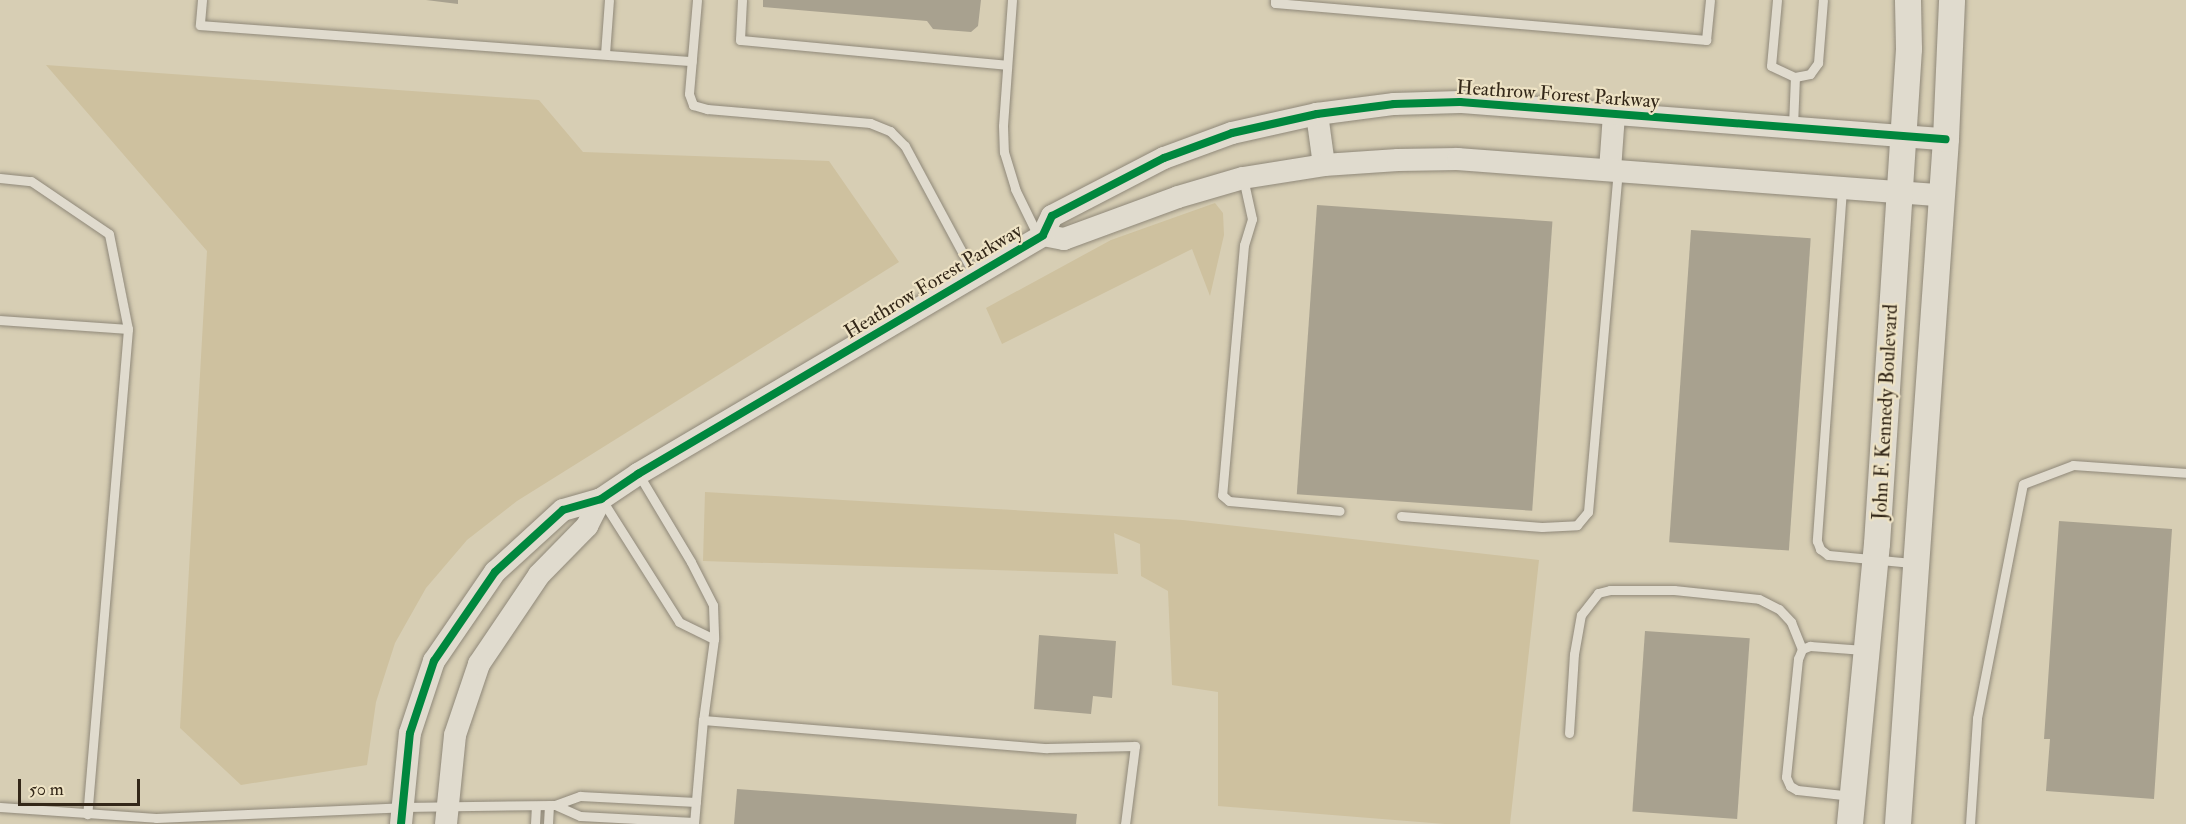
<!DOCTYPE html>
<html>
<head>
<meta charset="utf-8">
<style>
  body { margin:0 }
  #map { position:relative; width:2186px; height:824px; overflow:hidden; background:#d7ceb4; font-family:"IM FELL Double Pica",serif }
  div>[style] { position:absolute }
  .green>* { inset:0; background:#cec19f }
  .building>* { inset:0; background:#a8a18f; transform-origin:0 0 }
  .roads { filter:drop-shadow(0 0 2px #8f8879) drop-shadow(0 0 2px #8f8879) }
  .service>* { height:9px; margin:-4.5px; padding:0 4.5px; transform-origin:4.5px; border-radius:4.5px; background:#e0dbce }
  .tertiary>* { height:22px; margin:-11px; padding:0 11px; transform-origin:11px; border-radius:11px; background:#e0dbce }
  .secondary>* { height:26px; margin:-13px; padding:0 13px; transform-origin:13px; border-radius:13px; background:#e0dbce }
  .cycleway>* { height:8px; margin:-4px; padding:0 4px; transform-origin:4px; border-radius:4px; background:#00873e }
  span { translate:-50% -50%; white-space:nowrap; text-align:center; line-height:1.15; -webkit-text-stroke:4.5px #eee3c5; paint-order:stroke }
  .street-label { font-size:20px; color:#332718 }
  .scale { position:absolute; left:18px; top:779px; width:122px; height:27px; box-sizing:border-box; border:3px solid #332718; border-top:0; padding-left:8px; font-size:18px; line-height:21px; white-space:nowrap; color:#332718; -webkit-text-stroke:4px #eee3c5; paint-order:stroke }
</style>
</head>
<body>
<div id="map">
  <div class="green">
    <div style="clip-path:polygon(46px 65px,539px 100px,583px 152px,829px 161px,899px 262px,517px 501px,467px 540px,426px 588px,395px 643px,376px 702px,367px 765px,241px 785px,180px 728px,207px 251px)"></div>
    <div style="clip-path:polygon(1215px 203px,1223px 213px,1224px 235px,1210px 296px,1192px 249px,1002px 344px,986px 308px,1111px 240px)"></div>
    <div style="clip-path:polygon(705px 492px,1183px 520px,1539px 560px,1510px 824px,1445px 824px,1218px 806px,1218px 692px,1172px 685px,1168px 591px,1141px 576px,1140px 544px,1114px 533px,1118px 574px,703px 561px)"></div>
  </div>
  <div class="building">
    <div style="clip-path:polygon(426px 0,458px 0,458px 4px)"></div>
    <div style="clip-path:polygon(763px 0,981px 0,978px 26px,971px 32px,933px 29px,927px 21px,763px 7px)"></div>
    <div style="left:1317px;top:205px;width:236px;height:290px;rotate:4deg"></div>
    <div style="left:1691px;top:230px;width:120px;height:313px;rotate:4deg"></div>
    <div style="clip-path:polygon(2059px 521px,2172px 529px,2154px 799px,2046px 791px,2050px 739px,2044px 739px)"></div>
    <div style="left:1645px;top:631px;width:105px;height:181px;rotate:4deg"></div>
    <div style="clip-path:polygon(1039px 635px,1116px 641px,1112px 698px,1093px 696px,1091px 714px,1034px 709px)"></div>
    <div style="clip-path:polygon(737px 789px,1077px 814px,1076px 824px,734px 824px)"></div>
  </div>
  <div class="roads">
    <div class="service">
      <div style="left:202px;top:0;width:25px;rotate:95deg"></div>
      <div style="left:200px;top:25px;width:493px;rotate:4.2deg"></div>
      <div style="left:697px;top:0;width:94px;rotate:94.9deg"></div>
      <div style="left:689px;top:94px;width:12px;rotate:70deg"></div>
      <div style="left:693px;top:105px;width:15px;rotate:16deg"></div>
      <div style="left:707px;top:109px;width:164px;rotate:4.9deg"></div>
      <div style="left:870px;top:123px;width:22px;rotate:22deg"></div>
      <div style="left:890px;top:131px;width:21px;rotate:45deg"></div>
      <div style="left:905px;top:146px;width:148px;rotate:61.7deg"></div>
      <div style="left:742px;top:0;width:40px;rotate:92.9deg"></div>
      <div style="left:740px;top:40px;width:268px;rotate:5.3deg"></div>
      <div style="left:1012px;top:0;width:126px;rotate:94.1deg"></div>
      <div style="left:1003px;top:126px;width:26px;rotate:88deg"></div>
      <div style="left:1004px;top:152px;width:39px;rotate:73deg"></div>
      <div style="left:1015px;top:189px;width:52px;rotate:63.9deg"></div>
      <div style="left:1275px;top:0;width:3px;rotate:90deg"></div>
      <div style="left:1275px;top:3px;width:433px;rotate:4.9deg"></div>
      <div style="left:1706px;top:40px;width:40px;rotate:-84.3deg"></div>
      <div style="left:1777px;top:0;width:66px;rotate:95.2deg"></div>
      <div style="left:1771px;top:66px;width:26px;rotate:25deg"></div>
      <div style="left:1795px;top:77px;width:15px;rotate:-11deg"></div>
      <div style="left:1810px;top:74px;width:14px;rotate:-54deg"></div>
      <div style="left:1818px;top:63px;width:63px;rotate:-85.5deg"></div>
      <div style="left:605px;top:54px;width:54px;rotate:-85.8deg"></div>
      <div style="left:1793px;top:126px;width:49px;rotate:-87.7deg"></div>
      <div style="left:0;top:178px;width:31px;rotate:6deg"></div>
      <div style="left:31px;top:181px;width:94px;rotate:34.2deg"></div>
      <div style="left:109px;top:234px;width:97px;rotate:78.7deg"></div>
      <div style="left:128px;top:329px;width:487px;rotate:94.8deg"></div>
      <div style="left:1243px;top:178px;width:42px;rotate:77.6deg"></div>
      <div style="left:1252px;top:219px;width:27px;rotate:107deg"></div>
      <div style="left:1244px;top:245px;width:251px;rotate:95deg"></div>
      <div style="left:1222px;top:495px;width:9px;rotate:41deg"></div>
      <div style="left:1229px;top:501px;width:111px;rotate:5.1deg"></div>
      <div style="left:1842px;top:189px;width:353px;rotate:94.1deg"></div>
      <div style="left:1817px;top:541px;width:9px;rotate:69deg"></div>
      <div style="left:1820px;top:549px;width:10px;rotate:37deg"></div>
      <div style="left:1828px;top:555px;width:85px;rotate:5.4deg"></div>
      <div style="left:0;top:320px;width:128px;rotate:4deg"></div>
      <div style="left:639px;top:475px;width:101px;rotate:59.1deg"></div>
      <div style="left:691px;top:562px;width:48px;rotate:62.9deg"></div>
      <div style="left:713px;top:605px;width:34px;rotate:88deg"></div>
      <div style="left:714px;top:639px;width:82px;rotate:97.7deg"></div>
      <div style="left:703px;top:720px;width:345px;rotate:4.7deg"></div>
      <div style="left:1047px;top:748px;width:88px;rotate:-1.3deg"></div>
      <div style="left:1135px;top:746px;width:79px;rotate:97.3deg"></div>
      <div style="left:602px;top:500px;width:144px;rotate:57.7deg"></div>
      <div style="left:679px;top:622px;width:39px;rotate:26deg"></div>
      <div style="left:1401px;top:516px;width:141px;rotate:4.5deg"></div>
      <div style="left:1542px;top:527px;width:35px;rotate:-3deg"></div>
      <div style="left:1577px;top:525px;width:17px;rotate:-50deg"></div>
      <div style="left:1588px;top:512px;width:342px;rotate:-85deg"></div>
      <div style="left:1569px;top:733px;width:79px;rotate:-86.4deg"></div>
      <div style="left:1574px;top:654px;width:40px;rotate:-80deg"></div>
      <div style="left:1581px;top:615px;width:28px;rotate:-52deg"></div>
      <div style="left:1598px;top:593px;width:12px;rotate:-14deg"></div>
      <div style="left:1610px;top:590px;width:64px"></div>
      <div style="left:1674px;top:590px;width:85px;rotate:6deg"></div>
      <div style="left:1759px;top:599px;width:22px;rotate:27deg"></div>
      <div style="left:1779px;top:609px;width:18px;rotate:47deg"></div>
      <div style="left:1791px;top:622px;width:29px;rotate:68deg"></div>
      <div style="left:1852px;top:796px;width:55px;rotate:-173.8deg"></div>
      <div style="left:1797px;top:790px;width:8px;rotate:-150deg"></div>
      <div style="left:1790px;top:786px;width:10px;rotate:-114deg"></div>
      <div style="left:1786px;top:777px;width:119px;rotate:-84.2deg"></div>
      <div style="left:1798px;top:659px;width:11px;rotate:-68deg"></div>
      <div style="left:1802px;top:649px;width:9px;rotate:-21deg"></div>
      <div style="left:1810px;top:646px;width:54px;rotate:4.2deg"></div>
      <div style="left:555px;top:805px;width:27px;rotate:24deg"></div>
      <div style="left:580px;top:816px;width:114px;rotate:3deg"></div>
      <div style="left:0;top:807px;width:156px;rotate:4deg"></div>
      <div style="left:156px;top:818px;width:247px;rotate:-2.5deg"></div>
      <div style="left:403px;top:807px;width:152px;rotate:-0.8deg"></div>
      <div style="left:555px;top:805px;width:27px;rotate:-20deg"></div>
      <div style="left:580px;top:796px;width:116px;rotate:3deg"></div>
      <div style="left:535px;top:824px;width:18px;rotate:-87deg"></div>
      <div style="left:548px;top:824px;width:19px;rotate:-87deg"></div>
      <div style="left:694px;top:824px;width:104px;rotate:-85.1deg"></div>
      <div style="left:1970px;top:824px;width:106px;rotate:-86.2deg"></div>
      <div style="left:1977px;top:718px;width:238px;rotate:-78.9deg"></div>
      <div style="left:2023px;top:484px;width:53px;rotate:-20.8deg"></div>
      <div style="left:2073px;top:465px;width:113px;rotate:4deg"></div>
    </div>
    <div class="tertiary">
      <div style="left:1317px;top:114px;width:51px;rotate:82.2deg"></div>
      <div style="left:1610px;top:170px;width:56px;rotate:-85.9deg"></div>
      <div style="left:1043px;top:235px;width:21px;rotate:11deg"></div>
      <div style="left:1064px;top:239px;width:121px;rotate:-20.2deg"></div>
      <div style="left:1178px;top:197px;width:68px;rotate:-16.3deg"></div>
      <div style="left:1243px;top:178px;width:82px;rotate:-9.1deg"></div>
      <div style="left:1324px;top:165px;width:74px;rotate:-3.9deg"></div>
      <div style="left:1398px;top:160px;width:60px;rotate:-1deg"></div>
      <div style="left:1458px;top:159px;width:485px;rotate:4.3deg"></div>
      <div style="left:401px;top:824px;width:91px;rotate:-84.4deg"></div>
      <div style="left:410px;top:733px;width:76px;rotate:-71.6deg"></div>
      <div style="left:434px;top:661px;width:108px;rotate:-55.6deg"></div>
      <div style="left:495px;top:572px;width:92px;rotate:-42.4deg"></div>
      <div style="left:563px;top:510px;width:40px;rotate:-16deg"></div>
      <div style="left:601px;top:499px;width:45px;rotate:-34deg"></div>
      <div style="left:638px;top:474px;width:470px;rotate:-30.5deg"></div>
      <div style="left:1043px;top:235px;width:21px;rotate:-65deg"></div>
      <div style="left:1052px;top:216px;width:126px;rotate:-27.4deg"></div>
      <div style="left:1164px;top:158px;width:72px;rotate:-20.2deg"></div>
      <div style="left:1232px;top:133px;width:87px;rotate:-12.6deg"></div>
      <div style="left:1317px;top:114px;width:78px;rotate:-7.4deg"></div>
      <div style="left:1394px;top:104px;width:66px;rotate:-1.7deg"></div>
      <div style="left:1460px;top:102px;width:487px;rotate:4.4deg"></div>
      <div style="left:446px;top:824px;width:89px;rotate:-84.2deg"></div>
      <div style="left:455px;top:735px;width:75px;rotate:-71.3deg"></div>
      <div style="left:479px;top:664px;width:107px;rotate:-56deg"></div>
      <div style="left:539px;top:575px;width:69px;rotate:-45.6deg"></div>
      <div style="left:587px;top:526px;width:30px;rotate:-63deg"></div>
    </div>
    <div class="secondary">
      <div style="left:1850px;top:824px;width:281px;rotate:-84.5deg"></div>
      <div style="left:1877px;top:544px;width:496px;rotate:-86.3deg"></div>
      <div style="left:1909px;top:49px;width:49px;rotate:-91.2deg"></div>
      <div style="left:1898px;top:824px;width:687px;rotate:-85.99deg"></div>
      <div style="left:1946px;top:139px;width:139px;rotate:-87.5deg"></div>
    </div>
  </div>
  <div class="cycleway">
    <div style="left:401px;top:824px;width:91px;rotate:-84.4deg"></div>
    <div style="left:410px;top:733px;width:76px;rotate:-71.6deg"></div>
    <div style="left:434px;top:661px;width:108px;rotate:-55.6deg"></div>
    <div style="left:495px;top:572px;width:92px;rotate:-42.4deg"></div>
    <div style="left:563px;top:510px;width:40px;rotate:-16deg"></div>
    <div style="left:601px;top:499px;width:45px;rotate:-34deg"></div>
    <div style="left:638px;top:474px;width:470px;rotate:-30.5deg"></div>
    <div style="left:1043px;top:235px;width:21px;rotate:-65deg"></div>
    <div style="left:1052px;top:216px;width:126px;rotate:-27.4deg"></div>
    <div style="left:1164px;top:158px;width:72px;rotate:-20.2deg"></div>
    <div style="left:1232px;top:133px;width:87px;rotate:-12.6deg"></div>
    <div style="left:1317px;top:114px;width:78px;rotate:-7.4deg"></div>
    <div style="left:1394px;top:104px;width:66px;rotate:-1.7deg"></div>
    <div style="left:1460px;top:102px;width:487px;rotate:4.4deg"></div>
  </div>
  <div class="street-label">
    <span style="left:1558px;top:94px;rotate:4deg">Heathrow Forest Parkway</span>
    <span style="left:933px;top:281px;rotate:-31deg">Heathrow Forest Parkway</span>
    <span style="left:1885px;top:412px;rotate:-87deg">John F. Kennedy Boulevard</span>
  </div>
  <div class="scale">50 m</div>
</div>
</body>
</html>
